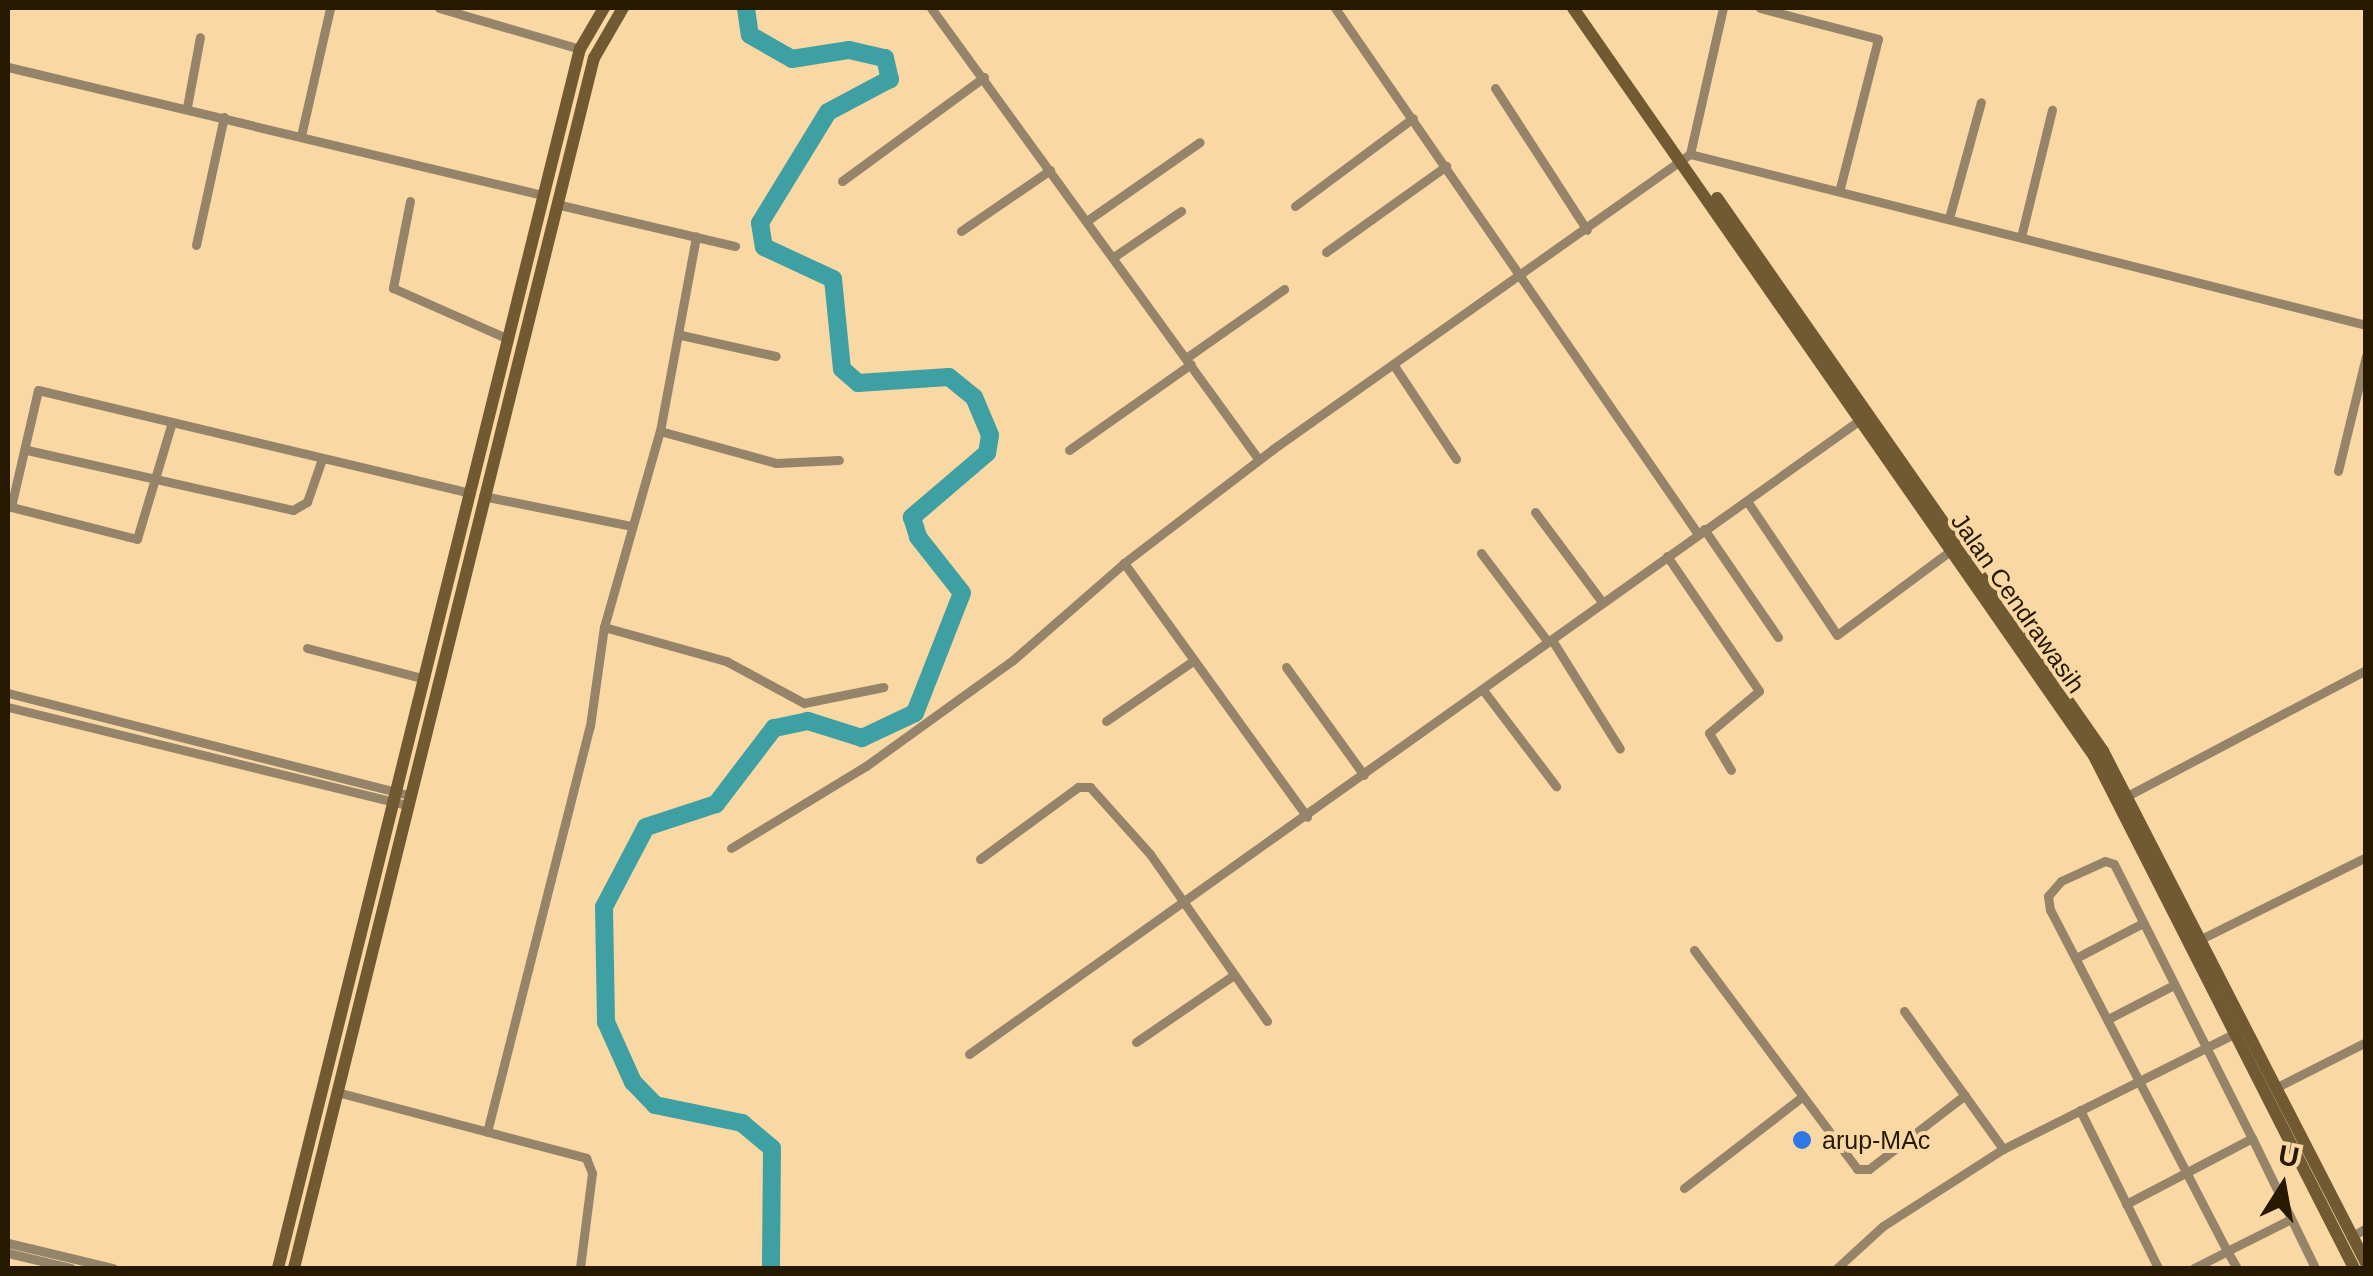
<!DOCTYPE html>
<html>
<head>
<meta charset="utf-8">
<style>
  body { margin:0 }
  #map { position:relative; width:2373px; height:1276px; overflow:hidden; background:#f9d8a4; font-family:Helvetica,sans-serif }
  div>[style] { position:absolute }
  .river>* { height:18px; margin:-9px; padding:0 9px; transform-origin:9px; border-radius:9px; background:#3fa0a4 }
  .street>* { height:9px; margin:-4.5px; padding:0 4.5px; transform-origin:4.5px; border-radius:4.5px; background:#958469 }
  .secondary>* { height:12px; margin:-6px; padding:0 6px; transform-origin:6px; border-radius:6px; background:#715931 }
  .dots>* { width:28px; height:28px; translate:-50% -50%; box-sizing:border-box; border:5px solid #f9d8a4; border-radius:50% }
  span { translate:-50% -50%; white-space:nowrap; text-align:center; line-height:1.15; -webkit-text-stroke:8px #f9d8a4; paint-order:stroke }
  .street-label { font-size:25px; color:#271800 }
  .poi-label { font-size:25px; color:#271800 }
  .left { translate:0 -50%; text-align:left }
  .frame { position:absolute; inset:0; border:10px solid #271800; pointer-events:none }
  .north { position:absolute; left:2233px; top:1136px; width:100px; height:100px; -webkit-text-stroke:8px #f9d8a4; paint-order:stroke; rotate:11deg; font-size:28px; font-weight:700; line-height:40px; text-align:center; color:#271800 }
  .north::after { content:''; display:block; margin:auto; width:35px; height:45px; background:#271800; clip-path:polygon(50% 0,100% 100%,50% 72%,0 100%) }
</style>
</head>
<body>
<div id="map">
  <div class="river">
    <div style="left:746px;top:8px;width:27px;rotate:82deg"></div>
    <div style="left:750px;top:35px;width:48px;rotate:29.7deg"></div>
    <div style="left:792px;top:59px;width:58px;rotate:-9deg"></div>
    <div style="left:849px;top:50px;width:37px;rotate:13deg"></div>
    <div style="left:885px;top:58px;width:22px;rotate:77deg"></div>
    <div style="left:890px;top:79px;width:70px;rotate:152deg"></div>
    <div style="left:828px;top:112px;width:130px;rotate:121.5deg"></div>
    <div style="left:760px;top:223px;width:24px;rotate:81deg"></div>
    <div style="left:764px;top:247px;width:76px;rotate:24.9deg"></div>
    <div style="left:833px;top:279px;width:90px;rotate:84.3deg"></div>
    <div style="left:842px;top:369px;width:21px;rotate:41deg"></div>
    <div style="left:858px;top:383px;width:91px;rotate:-3.8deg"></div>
    <div style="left:949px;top:377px;width:32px;rotate:39deg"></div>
    <div style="left:974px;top:397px;width:41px;rotate:67.2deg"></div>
    <div style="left:990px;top:435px;width:18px;rotate:99deg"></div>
    <div style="left:987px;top:453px;width:99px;rotate:139.5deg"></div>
    <div style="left:912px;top:517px;width:21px;rotate:73deg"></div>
    <div style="left:918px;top:537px;width:71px;rotate:51.8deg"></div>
    <div style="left:962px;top:593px;width:129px;rotate:111.4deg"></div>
    <div style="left:915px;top:713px;width:59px;rotate:154.7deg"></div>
    <div style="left:862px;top:738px;width:57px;rotate:-162.5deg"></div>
    <div style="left:808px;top:721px;width:35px;rotate:168deg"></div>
    <div style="left:774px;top:728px;width:96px;rotate:127.3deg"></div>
    <div style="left:716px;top:804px;width:74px;rotate:161.8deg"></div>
    <div style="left:646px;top:827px;width:90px;rotate:117.7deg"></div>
    <div style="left:604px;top:907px;width:115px;rotate:89deg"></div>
    <div style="left:606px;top:1022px;width:66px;rotate:65.8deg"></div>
    <div style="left:633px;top:1082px;width:32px;rotate:46deg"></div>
    <div style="left:655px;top:1105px;width:89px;rotate:11.7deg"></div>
    <div style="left:742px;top:1123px;width:39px;rotate:40deg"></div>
    <div style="left:772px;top:1148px;width:120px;rotate:90.5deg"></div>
  </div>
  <div class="street">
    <div style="left:439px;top:8px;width:147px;rotate:16.2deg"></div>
    <div style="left:931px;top:8px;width:558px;rotate:54.03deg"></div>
    <div style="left:1335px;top:8px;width:639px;rotate:55.39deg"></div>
    <div style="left:1760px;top:8px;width:122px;rotate:14.7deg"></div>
    <div style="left:1878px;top:39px;width:154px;rotate:104.3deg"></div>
    <div style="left:8px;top:67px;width:550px;rotate:13.46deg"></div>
    <div style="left:1495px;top:88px;width:169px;rotate:57.1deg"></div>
    <div style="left:187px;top:107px;width:71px;rotate:-79.5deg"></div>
    <div style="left:301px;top:136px;width:131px;rotate:-77.2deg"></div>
    <div style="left:1690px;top:154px;width:150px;rotate:-77.3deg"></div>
    <div style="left:842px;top:181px;width:176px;rotate:-36.2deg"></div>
    <div style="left:410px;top:201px;width:89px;rotate:101.1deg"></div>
    <div style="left:393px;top:288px;width:124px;rotate:23.9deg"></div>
    <div style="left:556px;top:204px;width:184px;rotate:13.2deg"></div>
    <div style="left:1295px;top:206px;width:147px;rotate:-36.7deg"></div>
    <div style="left:1949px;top:218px;width:120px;rotate:-74.6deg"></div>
    <div style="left:1088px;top:220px;width:136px;rotate:-34.9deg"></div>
    <div style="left:961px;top:231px;width:108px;rotate:-34.4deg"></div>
    <div style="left:2021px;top:237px;width:131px;rotate:-76.3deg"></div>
    <div style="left:196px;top:245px;width:131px;rotate:-77.7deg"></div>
    <div style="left:1326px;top:252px;width:148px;rotate:-35.6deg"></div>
    <div style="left:1115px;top:256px;width:80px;rotate:-34.3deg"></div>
    <div style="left:681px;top:335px;width:97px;rotate:12.5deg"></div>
    <div style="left:1186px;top:358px;width:120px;rotate:-35.1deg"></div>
    <div style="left:1393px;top:364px;width:114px;rotate:56.4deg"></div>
    <div style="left:172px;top:422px;width:122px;rotate:106.7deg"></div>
    <div style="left:137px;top:539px;width:130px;rotate:-165.7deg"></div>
    <div style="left:11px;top:507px;width:120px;rotate:-77deg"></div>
    <div style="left:38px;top:390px;width:443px;rotate:13.4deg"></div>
    <div style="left:660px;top:431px;width:120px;rotate:15.4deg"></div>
    <div style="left:776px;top:463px;width:63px;rotate:-2.7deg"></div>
    <div style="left:27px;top:450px;width:273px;rotate:12.7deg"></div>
    <div style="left:293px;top:510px;width:16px;rotate:-30deg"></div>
    <div style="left:307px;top:502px;width:46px;rotate:-70.8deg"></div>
    <div style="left:1069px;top:450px;width:149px;rotate:-35.2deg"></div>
    <div style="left:2338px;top:471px;width:118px;rotate:-76.3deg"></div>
    <div style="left:483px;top:496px;width:152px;rotate:11.4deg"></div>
    <div style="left:1747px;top:501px;width:161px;rotate:56.1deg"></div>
    <div style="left:1837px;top:635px;width:144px;rotate:-36.6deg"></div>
    <div style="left:1535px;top:512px;width:112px;rotate:53.3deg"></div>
    <div style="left:1704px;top:529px;width:131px;rotate:55.6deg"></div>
    <div style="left:1481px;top:553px;width:111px;rotate:53deg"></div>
    <div style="left:1667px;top:556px;width:163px;rotate:55.7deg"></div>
    <div style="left:1759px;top:691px;width:65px;rotate:140deg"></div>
    <div style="left:1709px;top:733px;width:43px;rotate:59.3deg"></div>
    <div style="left:1124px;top:563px;width:313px;rotate:54.2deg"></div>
    <div style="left:604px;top:627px;width:127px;rotate:15.6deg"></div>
    <div style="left:726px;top:661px;width:89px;rotate:28.3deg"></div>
    <div style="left:804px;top:703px;width:81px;rotate:-11.4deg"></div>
    <div style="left:1552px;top:640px;width:128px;rotate:58deg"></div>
    <div style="left:307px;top:648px;width:122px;rotate:14.7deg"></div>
    <div style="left:1286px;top:667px;width:133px;rotate:54.2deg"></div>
    <div style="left:1483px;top:690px;width:121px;rotate:52.8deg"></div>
    <div style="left:8px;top:693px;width:414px;rotate:14.3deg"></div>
    <div style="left:8px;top:707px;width:411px;rotate:13.8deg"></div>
    <div style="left:1106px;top:721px;width:106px;rotate:-34.6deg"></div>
    <div style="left:2129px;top:795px;width:268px;rotate:-27.8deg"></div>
    <div style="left:731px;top:848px;width:158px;rotate:-31.3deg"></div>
    <div style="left:866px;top:766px;width:181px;rotate:-35.8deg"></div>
    <div style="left:1013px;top:660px;width:147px;rotate:-41.1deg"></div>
    <div style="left:1124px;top:563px;width:188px;rotate:-37.4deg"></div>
    <div style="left:1273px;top:449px;width:511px;rotate:-35.28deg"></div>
    <div style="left:1690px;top:154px;width:697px;rotate:14.2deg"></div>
    <div style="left:980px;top:859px;width:122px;rotate:-36.3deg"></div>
    <div style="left:1078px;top:787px;width:12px"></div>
    <div style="left:1090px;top:787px;width:90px;rotate:48.2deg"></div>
    <div style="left:1150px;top:854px;width:204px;rotate:55deg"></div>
    <div style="left:2201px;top:939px;width:184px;rotate:-26.4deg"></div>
    <div style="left:1694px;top:950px;width:273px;rotate:53.3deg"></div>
    <div style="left:1857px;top:1169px;width:12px"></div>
    <div style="left:1869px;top:1169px;width:121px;rotate:-37.6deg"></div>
    <div style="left:2076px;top:958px;width:76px;rotate:-27.6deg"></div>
    <div style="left:1904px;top:1011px;width:170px;rotate:54.3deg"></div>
    <div style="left:2108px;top:1019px;width:74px;rotate:-27.3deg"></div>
    <div style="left:1136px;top:1042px;width:119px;rotate:-34.4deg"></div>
    <div style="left:969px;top:1054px;width:1099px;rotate:-35.44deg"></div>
    <div style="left:2275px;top:1088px;width:102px;rotate:-26.8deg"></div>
    <div style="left:337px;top:1092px;width:258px;rotate:14.8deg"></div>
    <div style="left:586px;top:1158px;width:16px;rotate:68deg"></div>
    <div style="left:592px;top:1173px;width:96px;rotate:97.2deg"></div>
    <div style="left:2080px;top:1110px;width:176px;rotate:63.7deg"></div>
    <div style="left:487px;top:1132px;width:419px;rotate:-75.8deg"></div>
    <div style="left:590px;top:726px;width:100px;rotate:-82deg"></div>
    <div style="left:604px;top:627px;width:204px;rotate:-74.1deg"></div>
    <div style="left:660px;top:431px;width:198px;rotate:-79.5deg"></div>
    <div style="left:1684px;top:1188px;width:150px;rotate:-37.7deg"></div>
    <div style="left:2126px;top:1204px;width:142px;rotate:-27.6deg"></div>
    <div style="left:2291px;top:1219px;width:72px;rotate:153.4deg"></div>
    <div style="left:2227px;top:1251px;width:384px;rotate:-117.4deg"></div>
    <div style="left:2050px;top:910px;width:14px;rotate:-98deg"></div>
    <div style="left:2048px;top:896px;width:20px;rotate:-49deg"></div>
    <div style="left:2061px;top:881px;width:48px;rotate:-24.4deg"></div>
    <div style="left:2105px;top:861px;width:9px;rotate:18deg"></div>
    <div style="left:2114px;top:864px;width:307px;rotate:63.3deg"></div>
    <div style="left:2252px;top:1138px;width:144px;rotate:64.1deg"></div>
    <div style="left:2351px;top:1237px;width:17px;rotate:-31deg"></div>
    <div style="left:8px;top:1243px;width:108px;rotate:13.4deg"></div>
    <div style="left:8px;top:1253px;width:65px;rotate:13.4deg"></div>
    <div style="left:1837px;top:1268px;width:62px;rotate:-42.4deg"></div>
    <div style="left:1883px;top:1226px;width:143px;rotate:-32.7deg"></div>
    <div style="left:2003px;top:1149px;width:263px;rotate:-26.5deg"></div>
    <div style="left:2194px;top:1268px;width:37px;rotate:-27deg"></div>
    <div style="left:2227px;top:1251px;width:20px;rotate:60deg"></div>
  </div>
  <div class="secondary">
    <div style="left:1573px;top:8px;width:912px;rotate:55.14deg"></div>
    <div style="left:2094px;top:756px;width:574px;rotate:63.08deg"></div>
    <div style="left:1717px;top:198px;width:674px;rotate:55.08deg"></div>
    <div style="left:2103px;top:751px;width:576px;rotate:62.81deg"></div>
    <div style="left:278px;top:1268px;width:1256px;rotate:-76.09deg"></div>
    <div style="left:580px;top:49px;width:48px;rotate:-59.7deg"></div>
    <div style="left:294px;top:1268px;width:1247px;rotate:-76.08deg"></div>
    <div style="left:594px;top:58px;width:58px;rotate:-59.9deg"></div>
  </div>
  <div class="dots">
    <div style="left:1802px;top:1140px;background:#2f77e4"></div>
  </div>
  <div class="street-label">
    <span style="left:2018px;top:603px;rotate:55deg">Jalan Cendrawasih</span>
  </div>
  <div class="poi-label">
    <span class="left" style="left:1822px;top:1140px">arup-MAc</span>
  </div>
  <div class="frame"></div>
  <div class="north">U</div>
</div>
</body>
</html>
